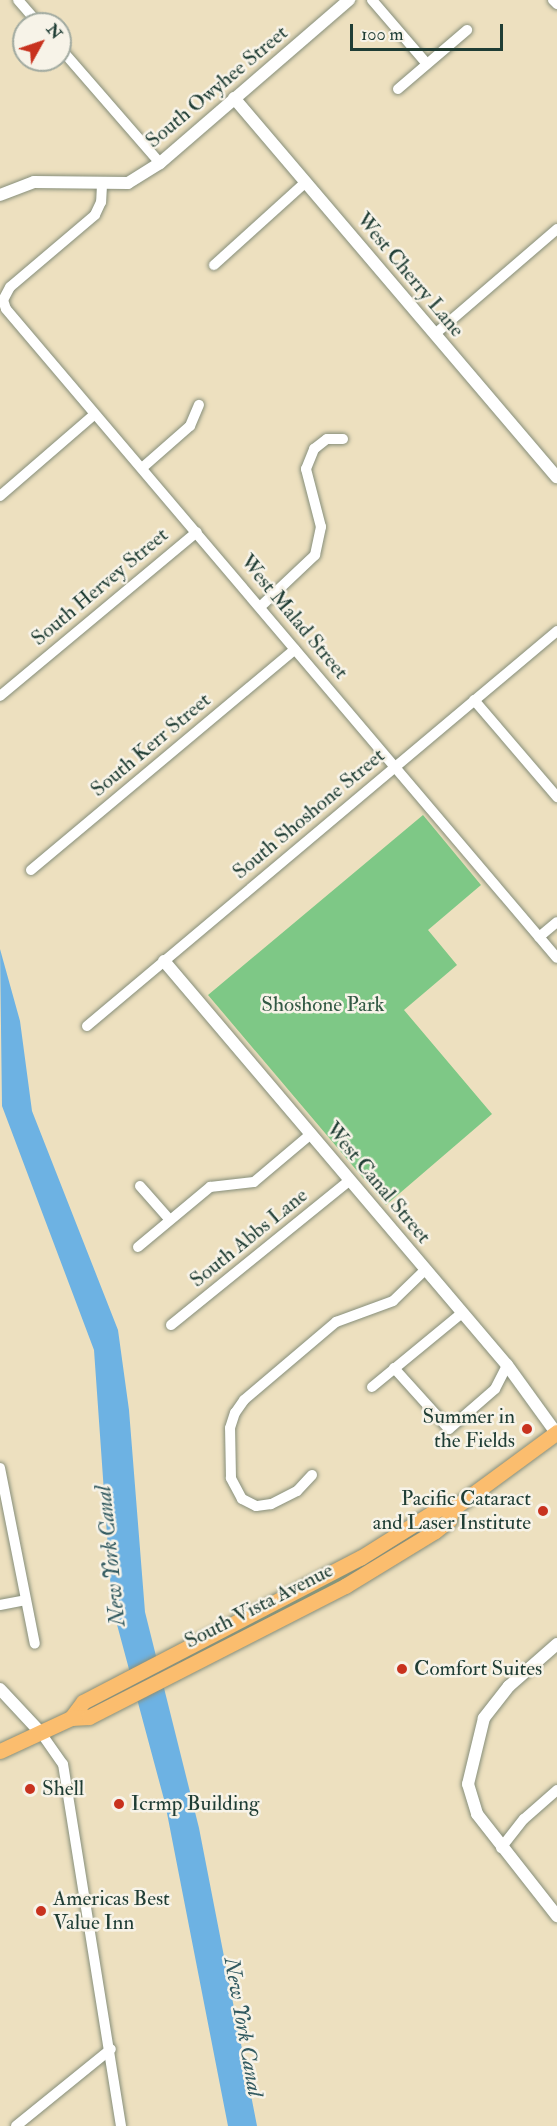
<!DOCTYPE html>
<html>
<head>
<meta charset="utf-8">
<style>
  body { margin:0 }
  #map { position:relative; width:557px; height:2126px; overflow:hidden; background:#ede0bf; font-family:"IM FELL Double Pica",serif }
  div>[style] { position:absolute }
  .green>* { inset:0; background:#7ec886 }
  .water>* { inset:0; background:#6db2e3 }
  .roads { filter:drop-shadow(0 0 2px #868e7a) drop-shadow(0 0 2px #868e7a) }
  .minor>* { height:10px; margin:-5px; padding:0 5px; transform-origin:5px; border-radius:5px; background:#fff }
  .tertiary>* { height:12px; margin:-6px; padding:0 6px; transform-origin:6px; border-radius:6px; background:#fff }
  .primary>* { height:15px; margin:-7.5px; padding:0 7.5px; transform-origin:7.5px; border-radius:7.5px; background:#fbbd6e }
  .dots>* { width:16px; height:16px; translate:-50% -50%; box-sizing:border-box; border:3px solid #f7f3e8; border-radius:50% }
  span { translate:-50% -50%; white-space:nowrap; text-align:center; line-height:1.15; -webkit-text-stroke:5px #f7f3e8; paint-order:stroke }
  .street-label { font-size:21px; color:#1f3d34 }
  .park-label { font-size:21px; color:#325944 }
  .poi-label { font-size:21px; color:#1f3d34 }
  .right { translate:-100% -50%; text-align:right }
  .left { translate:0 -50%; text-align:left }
  .water-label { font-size:22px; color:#325a60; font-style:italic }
  .north { position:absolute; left:12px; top:12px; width:60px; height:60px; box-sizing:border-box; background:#f7f3e8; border:2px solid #a1aaa0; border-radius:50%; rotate:50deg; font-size:16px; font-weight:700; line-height:24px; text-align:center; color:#1f3d34 }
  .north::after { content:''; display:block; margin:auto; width:21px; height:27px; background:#c8321e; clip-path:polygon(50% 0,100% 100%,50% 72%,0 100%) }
  .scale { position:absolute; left:350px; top:24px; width:153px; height:27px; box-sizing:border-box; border:3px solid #1f3d34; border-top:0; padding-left:8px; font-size:18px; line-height:21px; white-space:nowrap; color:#1f3d34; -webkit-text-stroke:4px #f7f3e8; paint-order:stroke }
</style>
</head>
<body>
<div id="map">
  <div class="green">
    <div style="clip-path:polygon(423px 815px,481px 885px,428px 930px,457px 965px,404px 1010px,492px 1114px,386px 1205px,208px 995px)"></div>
    <div style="clip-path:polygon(411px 1533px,414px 1537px,358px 1572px,181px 1663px,179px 1659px)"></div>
  </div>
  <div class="water">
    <div style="clip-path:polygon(0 949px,20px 1021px,32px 1111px,118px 1330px,129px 1410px,145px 1612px,199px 1828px,257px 2126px,228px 2126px,165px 1803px,112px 1606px,94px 1350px,2px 1106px)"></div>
  </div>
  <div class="roads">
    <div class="minor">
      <div style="left:18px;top:0;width:32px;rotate:49deg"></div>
      <div style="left:372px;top:0;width:84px;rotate:49.3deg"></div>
      <div style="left:553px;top:0;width:6px;rotate:45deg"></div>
      <div style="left:60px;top:48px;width:152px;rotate:49deg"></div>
      <div style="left:398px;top:89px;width:91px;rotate:-40.5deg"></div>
      <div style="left:102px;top:185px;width:17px;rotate:93deg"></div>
      <div style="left:101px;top:202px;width:14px;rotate:115deg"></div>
      <div style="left:95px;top:215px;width:111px;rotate:139.7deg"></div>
      <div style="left:10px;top:287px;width:15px;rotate:118deg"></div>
      <div style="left:3px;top:300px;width:9px;rotate:72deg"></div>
      <div style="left:6px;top:309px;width:851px;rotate:49.67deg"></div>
      <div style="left:214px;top:265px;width:124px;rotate:-42.1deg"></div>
      <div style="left:435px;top:334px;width:161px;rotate:-40.7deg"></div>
      <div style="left:142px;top:468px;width:64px;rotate:-41.2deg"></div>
      <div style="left:190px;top:426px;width:23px;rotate:-67deg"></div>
      <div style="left:0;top:496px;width:125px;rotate:-40.8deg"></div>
      <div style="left:260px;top:607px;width:76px;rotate:-43.4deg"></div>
      <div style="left:315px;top:555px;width:29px;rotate:-78deg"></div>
      <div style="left:321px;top:527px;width:60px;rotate:-104.5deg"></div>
      <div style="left:306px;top:469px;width:22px;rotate:-68deg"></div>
      <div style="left:314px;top:449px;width:16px;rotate:-38deg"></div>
      <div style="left:327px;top:439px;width:16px"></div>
      <div style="left:0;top:696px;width:256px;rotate:-39.8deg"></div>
      <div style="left:474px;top:700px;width:128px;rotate:49.4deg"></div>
      <div style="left:31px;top:870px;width:344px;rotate:-39.9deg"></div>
      <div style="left:539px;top:937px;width:23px;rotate:-40deg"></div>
      <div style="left:87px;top:1026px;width:614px;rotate:-40.04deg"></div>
      <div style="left:140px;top:1186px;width:45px;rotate:48.6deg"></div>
      <div style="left:138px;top:1247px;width:94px;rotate:-39.8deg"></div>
      <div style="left:210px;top:1187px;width:44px;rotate:-6.5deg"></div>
      <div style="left:254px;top:1182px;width:75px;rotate:-40.1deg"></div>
      <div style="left:171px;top:1325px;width:230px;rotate:-39deg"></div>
      <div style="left:394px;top:1368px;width:82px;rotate:48deg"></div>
      <div style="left:449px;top:1429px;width:61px;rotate:-41deg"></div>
      <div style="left:495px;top:1389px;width:27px;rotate:-63deg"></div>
      <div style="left:372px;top:1387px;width:117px;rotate:-39.4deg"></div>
      <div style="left:0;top:1468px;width:179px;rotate:78.8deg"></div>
      <div style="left:312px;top:1475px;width:22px;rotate:133deg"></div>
      <div style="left:297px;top:1491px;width:29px;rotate:153deg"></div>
      <div style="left:271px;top:1504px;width:15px;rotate:172deg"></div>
      <div style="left:256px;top:1506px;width:16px;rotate:-153deg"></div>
      <div style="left:242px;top:1499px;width:24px;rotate:-118deg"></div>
      <div style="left:231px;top:1478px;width:50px;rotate:-91.1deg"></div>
      <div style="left:230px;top:1428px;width:16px;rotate:-72deg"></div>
      <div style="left:235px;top:1413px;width:16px;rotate:-55deg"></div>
      <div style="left:244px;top:1400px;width:121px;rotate:-40.3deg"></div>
      <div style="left:336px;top:1322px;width:61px;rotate:-20.2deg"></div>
      <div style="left:393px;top:1301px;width:46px;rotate:-44.1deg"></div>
      <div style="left:0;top:1605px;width:26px;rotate:-11deg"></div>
      <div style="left:41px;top:1733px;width:38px;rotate:55deg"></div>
      <div style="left:63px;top:1764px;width:367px;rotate:80.9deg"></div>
      <div style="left:501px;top:1848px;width:37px;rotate:-52deg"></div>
      <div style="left:524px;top:1819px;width:44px;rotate:-41.3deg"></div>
      <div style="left:16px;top:2126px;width:122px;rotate:-39deg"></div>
    </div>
    <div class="tertiary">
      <div style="left:234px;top:98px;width:498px;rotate:49.6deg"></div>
      <div style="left:0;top:195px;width:36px;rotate:-21deg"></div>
      <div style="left:34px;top:182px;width:94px;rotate:0.6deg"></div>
      <div style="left:128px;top:183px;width:38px;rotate:-32deg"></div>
      <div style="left:160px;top:163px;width:250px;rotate:-40.8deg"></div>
      <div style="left:164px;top:961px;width:530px;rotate:49.67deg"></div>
      <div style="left:507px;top:1365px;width:85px;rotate:54.1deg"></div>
      <div style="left:557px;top:1644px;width:64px;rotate:138.8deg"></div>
      <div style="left:509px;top:1686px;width:41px;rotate:128deg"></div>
      <div style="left:484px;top:1718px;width:68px;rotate:103.6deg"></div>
      <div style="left:468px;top:1784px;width:31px;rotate:73deg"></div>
      <div style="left:477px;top:1814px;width:130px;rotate:51.9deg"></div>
      <div style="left:0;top:1689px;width:60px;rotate:47deg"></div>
    </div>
    <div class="primary">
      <div style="left:71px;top:1718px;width:20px;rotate:-53deg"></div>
      <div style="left:83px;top:1702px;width:312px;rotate:-27.5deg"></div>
      <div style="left:360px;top:1558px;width:94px;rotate:-32deg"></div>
      <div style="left:440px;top:1508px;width:11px;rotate:10deg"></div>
      <div style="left:451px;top:1510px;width:132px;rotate:-36.3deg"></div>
      <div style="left:0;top:1751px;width:78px;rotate:-24.9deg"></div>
      <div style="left:71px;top:1718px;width:18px;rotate:-3deg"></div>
      <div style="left:89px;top:1717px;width:288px;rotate:-27.1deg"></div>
      <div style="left:345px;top:1586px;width:105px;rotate:-31.4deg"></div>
      <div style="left:435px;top:1531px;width:18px;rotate:-38deg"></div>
      <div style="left:449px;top:1520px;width:10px;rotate:-79deg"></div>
    </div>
  </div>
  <div class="dots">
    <div style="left:527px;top:1429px;background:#c8321e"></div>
    <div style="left:543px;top:1511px;background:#c8321e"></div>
    <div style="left:402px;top:1669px;background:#c8321e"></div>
    <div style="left:30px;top:1789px;background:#c8321e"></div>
    <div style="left:119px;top:1804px;background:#c8321e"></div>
    <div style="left:41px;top:1911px;background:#c8321e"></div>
  </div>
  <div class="street-label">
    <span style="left:217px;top:87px;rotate:-40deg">South Owyhee Street</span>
    <span style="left:410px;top:275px;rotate:50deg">West Cherry Lane</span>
    <span style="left:100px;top:587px;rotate:-40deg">South Hervey Street</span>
    <span style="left:294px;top:617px;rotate:50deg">West Malad Street</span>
    <span style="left:151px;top:745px;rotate:-40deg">South Kerr Street</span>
    <span style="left:309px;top:814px;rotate:-40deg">South Shoshone Street</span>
    <span style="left:378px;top:1183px;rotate:50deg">West Canal Street</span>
    <span style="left:249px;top:1238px;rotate:-39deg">South Abbs Lane</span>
    <span style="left:259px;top:1606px;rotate:-27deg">South Vista Avenue</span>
  </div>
  <div class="park-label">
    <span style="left:323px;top:1005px">Shoshone Park</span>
  </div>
  <div class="poi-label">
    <span class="right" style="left:515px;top:1429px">Summer in<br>the Fields</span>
    <span class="right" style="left:531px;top:1511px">Pacific Cataract<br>and Laser Institute</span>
    <span class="left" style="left:414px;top:1669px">Comfort Suites</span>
    <span class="left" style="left:42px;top:1789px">Shell</span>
    <span class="left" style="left:131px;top:1804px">Icrmp Building</span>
    <span class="left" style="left:53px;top:1911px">Americas Best<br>Value Inn</span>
  </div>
  <div class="water-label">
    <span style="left:111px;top:1556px;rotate:-96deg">New York Canal</span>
    <span style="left:243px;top:2027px;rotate:80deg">New York Canal</span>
  </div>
  <div class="north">N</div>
  <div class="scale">100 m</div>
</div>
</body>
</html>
